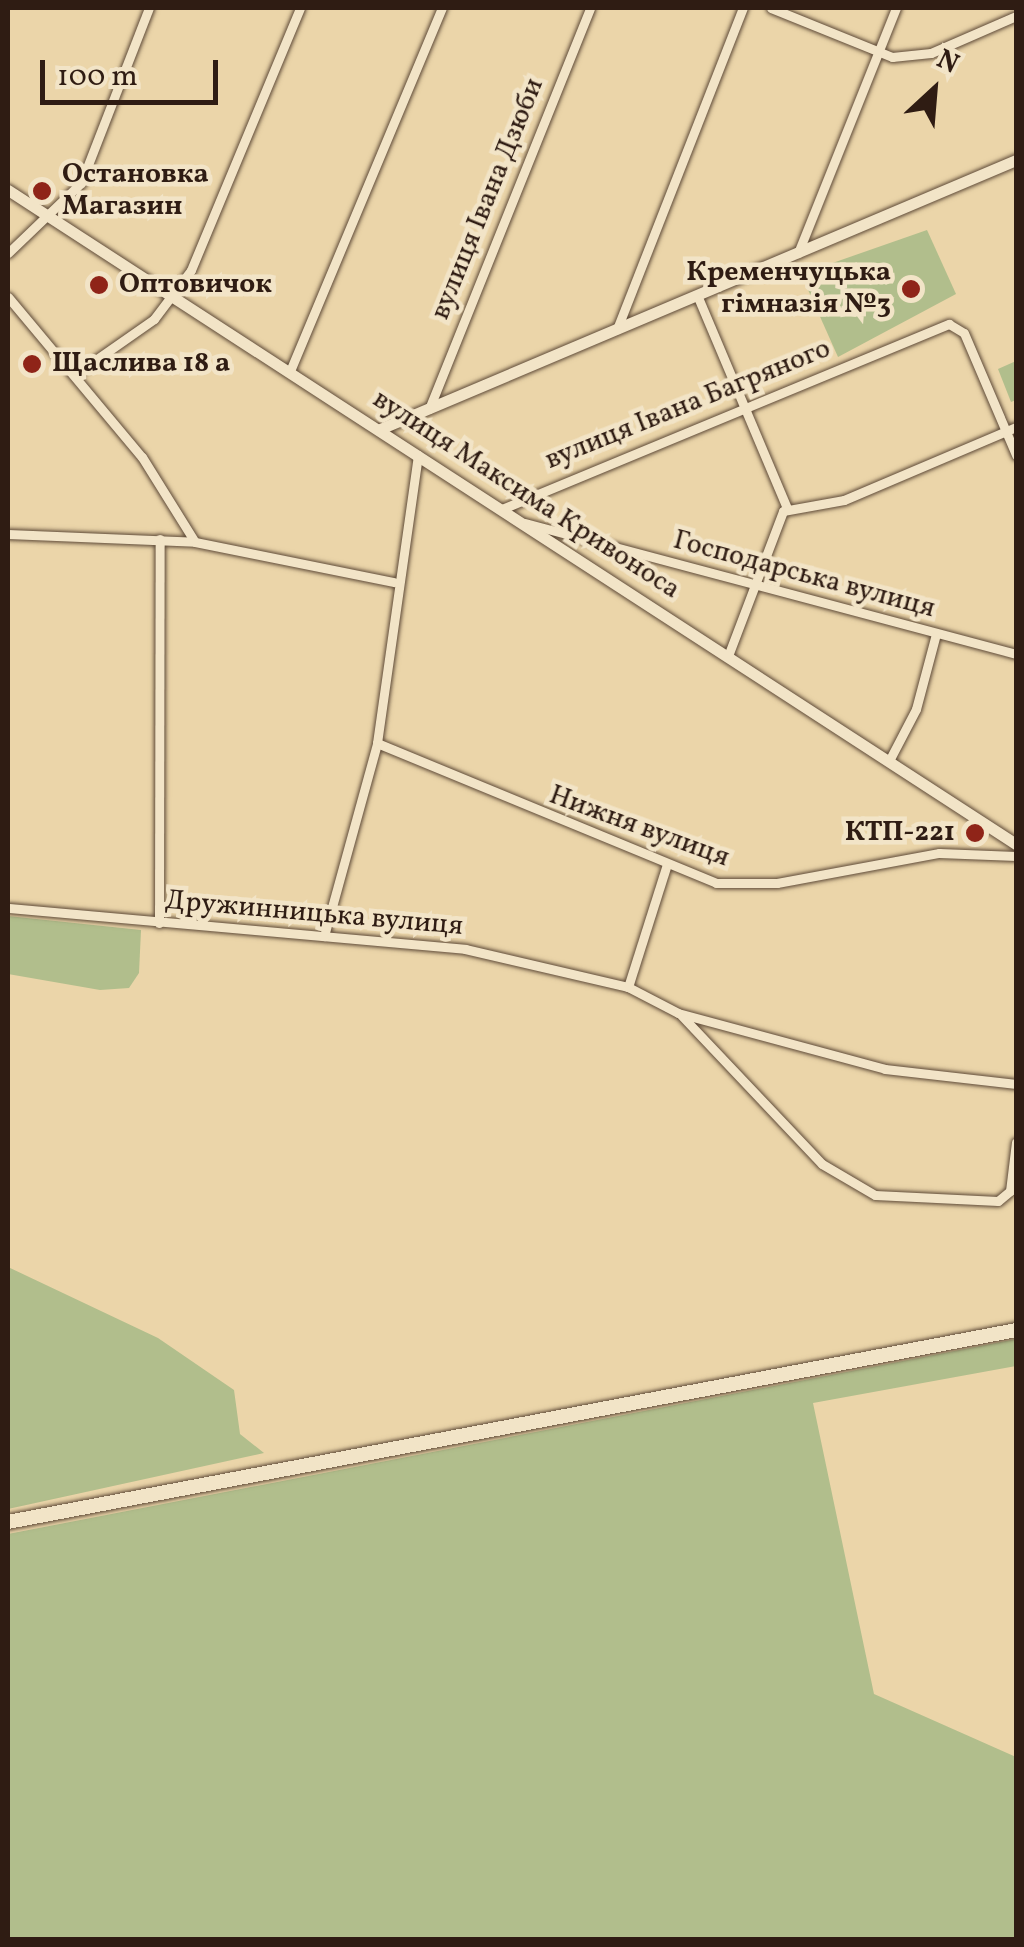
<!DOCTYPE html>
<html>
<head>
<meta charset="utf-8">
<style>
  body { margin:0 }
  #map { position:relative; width:1024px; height:1947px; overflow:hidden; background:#ebd5a9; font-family:Vollkorn,serif }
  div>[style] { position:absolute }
  .green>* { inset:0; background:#b1be8c }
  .roads { filter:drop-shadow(0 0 2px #5e4a38) drop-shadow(0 0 2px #5e4a38) }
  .minor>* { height:9px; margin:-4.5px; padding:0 4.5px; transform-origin:4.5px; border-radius:4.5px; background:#f2e4c7 }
  .tertiary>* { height:11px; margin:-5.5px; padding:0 5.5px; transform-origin:5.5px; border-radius:5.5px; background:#f2e4c7 }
  .secondary>* { height:14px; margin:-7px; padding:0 7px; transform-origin:7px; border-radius:7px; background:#f2e4c7 }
  .dots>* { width:28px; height:28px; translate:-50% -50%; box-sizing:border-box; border:5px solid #f2e4c7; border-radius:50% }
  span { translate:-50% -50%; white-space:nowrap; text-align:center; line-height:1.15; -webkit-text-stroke:9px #f2e4c7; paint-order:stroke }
  .poi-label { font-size:28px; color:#2f1c13; font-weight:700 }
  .left { translate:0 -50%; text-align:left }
  .right { translate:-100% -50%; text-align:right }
  .street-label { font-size:28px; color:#2f1c13 }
  .frame { position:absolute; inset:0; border:10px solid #2f1c13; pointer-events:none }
  .north { position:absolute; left:884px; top:40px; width:100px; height:100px; -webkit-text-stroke:8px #f2e4c7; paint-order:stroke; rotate:26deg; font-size:28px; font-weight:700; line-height:40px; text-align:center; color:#2f1c13 }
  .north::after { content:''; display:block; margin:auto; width:35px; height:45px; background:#2f1c13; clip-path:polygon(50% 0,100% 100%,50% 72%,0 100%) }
  .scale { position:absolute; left:40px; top:60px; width:178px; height:45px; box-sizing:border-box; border:5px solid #2f1c13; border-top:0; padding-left:12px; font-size:30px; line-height:35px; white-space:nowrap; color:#2f1c13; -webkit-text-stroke:8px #f2e4c7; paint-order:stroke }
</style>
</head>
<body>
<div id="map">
  <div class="green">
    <div style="clip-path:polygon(927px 230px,956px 294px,838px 357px,801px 274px)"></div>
    <div style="clip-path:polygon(1016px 361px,1016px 400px,1011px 402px,998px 369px)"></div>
    <div style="clip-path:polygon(8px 916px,141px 930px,139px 973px,129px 988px,100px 990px,8px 974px)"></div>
    <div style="clip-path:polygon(8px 1267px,158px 1338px,234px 1390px,240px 1434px,264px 1453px,8px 1509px)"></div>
    <div style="clip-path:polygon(1016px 1339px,1016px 1366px,813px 1403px,874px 1694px,1016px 1757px,1016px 1939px,8px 1939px,8px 1534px)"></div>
  </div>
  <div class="roads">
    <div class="minor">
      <div style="left:771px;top:8px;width:131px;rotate:22deg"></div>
      <div style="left:892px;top:57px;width:39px;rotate:-6deg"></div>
      <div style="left:931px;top:53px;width:93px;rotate:-23.5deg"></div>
      <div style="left:8px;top:253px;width:101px;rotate:-43.8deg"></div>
      <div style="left:81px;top:183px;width:188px;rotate:-68.8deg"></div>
      <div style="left:798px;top:253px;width:264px;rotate:-68.2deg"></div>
      <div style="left:697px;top:295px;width:231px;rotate:67.1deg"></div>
      <div style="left:8px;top:297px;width:209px;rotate:50.1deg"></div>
      <div style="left:142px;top:457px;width:100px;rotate:58.1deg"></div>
      <div style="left:195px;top:542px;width:203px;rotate:11.4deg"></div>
      <div style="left:617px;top:329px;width:345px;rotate:-68.6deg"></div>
      <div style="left:290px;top:371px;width:394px;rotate:-67.3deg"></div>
      <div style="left:77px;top:373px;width:94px;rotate:-35deg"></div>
      <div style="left:154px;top:319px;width:61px;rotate:-52.9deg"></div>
      <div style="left:191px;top:270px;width:284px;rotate:-67.4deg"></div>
      <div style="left:429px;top:409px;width:432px;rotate:-68.1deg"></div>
      <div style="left:502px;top:509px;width:484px;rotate:-22.5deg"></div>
      <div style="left:949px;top:324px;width:17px;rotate:31deg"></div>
      <div style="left:964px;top:333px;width:133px;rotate:66.9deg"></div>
      <div style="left:525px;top:523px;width:508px;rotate:14.94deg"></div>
      <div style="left:8px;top:534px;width:187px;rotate:2.4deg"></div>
      <div style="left:728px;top:656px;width:155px;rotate:-69.2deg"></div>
      <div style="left:783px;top:511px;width:62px;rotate:-10.2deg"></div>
      <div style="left:844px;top:500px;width:187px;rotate:-23deg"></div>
      <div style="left:377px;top:743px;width:367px;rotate:22.4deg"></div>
      <div style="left:716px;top:883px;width:61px"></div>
      <div style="left:777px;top:883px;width:165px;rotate:-10.5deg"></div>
      <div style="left:939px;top:853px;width:77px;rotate:2.2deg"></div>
      <div style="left:890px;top:759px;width:56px;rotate:-62.5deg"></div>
      <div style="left:916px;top:709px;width:78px;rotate:-75.1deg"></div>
      <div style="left:8px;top:908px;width:459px;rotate:5.1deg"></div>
      <div style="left:465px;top:949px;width:167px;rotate:13.1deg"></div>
      <div style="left:628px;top:987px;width:56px;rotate:27.5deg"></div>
      <div style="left:678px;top:1013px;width:214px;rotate:15.1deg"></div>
      <div style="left:885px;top:1069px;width:132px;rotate:6.5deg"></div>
      <div style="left:159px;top:923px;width:384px;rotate:-89.9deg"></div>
      <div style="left:324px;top:936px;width:200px;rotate:-74.6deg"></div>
      <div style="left:377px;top:743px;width:291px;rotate:-81.9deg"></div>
      <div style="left:628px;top:987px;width:126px;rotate:-72.4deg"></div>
      <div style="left:681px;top:1015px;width:205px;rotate:46.6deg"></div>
      <div style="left:822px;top:1164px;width:61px;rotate:30.3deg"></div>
      <div style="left:875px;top:1195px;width:123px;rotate:2.8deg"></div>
      <div style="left:998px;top:1201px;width:16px;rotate:-40deg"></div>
      <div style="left:1010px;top:1191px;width:49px;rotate:-83deg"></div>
    </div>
    <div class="tertiary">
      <div style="left:8px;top:190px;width:1202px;rotate:32.98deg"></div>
      <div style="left:380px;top:429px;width:691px;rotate:-22.93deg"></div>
    </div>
    <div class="secondary">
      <div style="left:8px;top:1522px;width:1026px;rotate:-10.78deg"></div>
    </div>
  </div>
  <div class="dots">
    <div style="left:42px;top:191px;background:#8f2418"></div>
    <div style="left:99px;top:285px;background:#8f2418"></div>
    <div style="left:911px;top:289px;background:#8f2418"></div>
    <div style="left:32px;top:364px;background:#8f2418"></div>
    <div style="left:975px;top:833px;background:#8f2418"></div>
  </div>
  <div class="poi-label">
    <span class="left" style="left:62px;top:191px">Остановка<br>Магазин</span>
    <span class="right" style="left:891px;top:289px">Кременчуцька<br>гімназія №3</span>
    <span class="left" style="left:119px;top:285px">Оптовичок</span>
    <span class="left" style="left:52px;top:364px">Щаслива 18 а</span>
    <span class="right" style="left:955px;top:833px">КТП-221</span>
  </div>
  <div class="street-label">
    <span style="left:488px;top:199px;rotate:-68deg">вулиця Івана Дзюби</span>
    <span style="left:688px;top:405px;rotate:-22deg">вулиця Івана Багряного</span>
    <span style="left:526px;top:495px;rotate:33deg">вулиця Максима Кривоноса</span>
    <span style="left:804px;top:575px;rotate:15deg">Господарська вулиця</span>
    <span style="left:639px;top:827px;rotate:20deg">Нижня вулиця</span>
    <span style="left:314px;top:914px;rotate:5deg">Дружинницька вулиця</span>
  </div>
  <div class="frame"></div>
  <div class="north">N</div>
  <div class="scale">100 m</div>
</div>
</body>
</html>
